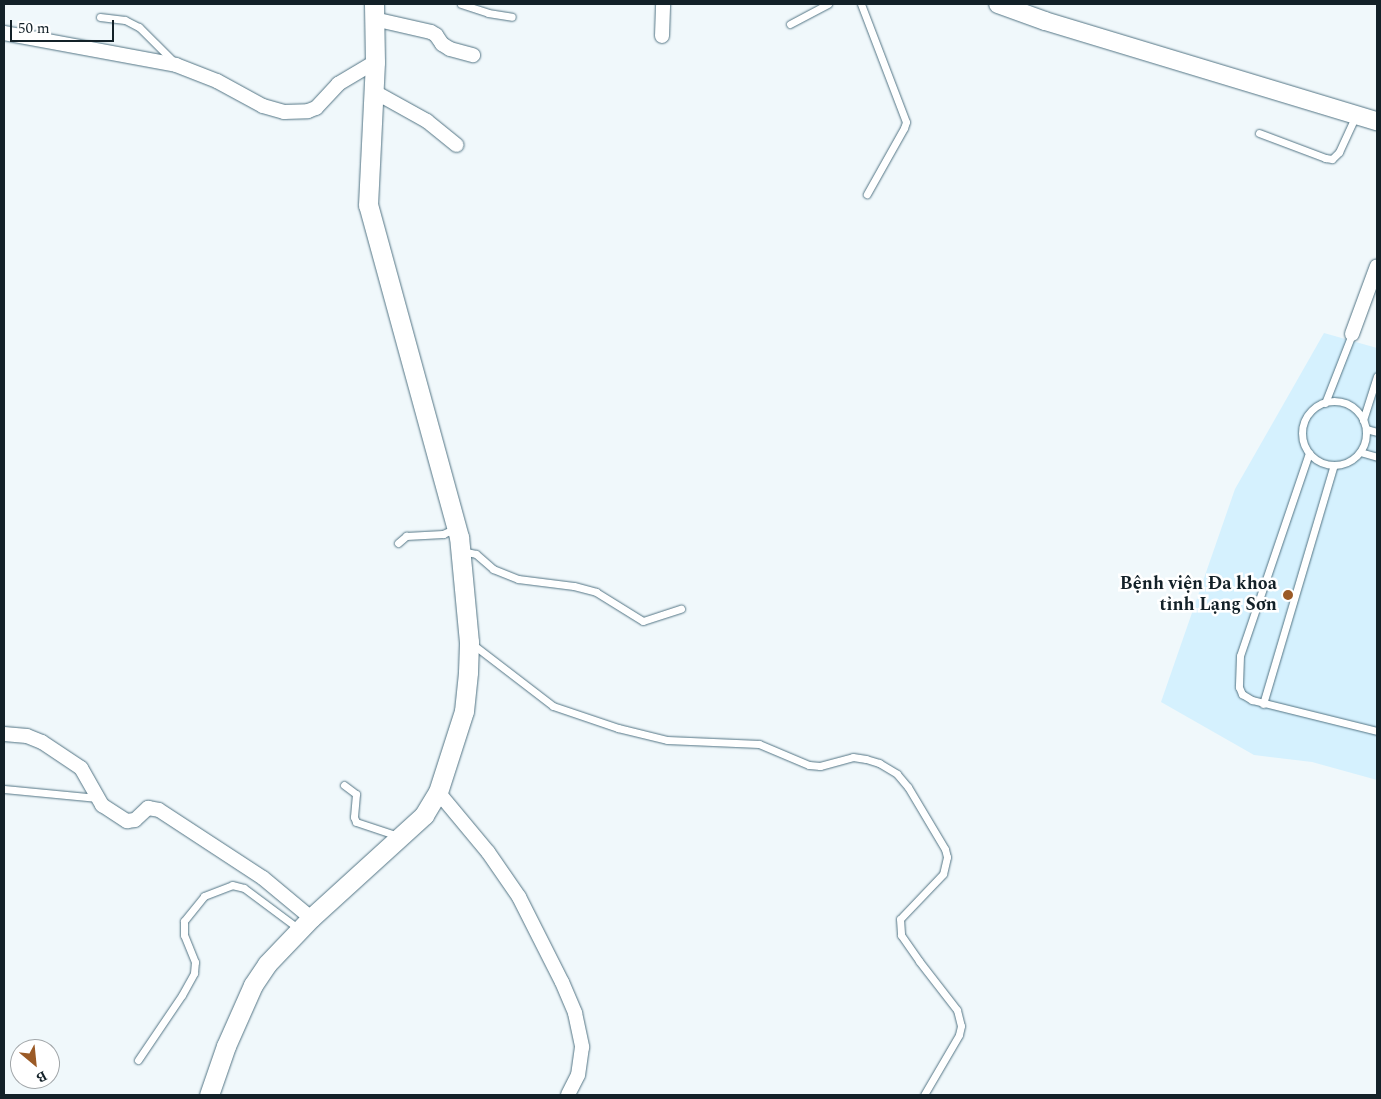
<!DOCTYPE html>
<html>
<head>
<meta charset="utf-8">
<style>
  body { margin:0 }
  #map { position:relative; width:1381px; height:1099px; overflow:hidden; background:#f0f8fb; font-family:Spectral,serif }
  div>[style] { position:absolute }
  .built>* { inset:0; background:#d5f1fe }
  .roads { filter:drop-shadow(0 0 1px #527484) drop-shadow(0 0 1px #527484) }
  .service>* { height:7px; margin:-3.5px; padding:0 3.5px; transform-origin:3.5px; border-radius:3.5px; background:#fff }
  .service>.ring { margin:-3.5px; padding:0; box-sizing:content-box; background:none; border:7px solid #fff; border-radius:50% }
  .minor>* { height:14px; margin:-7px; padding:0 7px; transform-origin:7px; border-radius:7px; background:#fff }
  .tertiary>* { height:18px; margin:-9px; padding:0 9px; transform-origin:9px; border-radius:9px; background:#fff }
  .secondary>* { height:19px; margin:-9.5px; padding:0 9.5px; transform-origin:9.5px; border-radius:9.5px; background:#fff }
  .dots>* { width:14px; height:14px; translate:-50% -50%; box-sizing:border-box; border:2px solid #fff; border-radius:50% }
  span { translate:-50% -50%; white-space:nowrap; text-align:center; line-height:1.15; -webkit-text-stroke:5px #fff; paint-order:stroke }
  .poi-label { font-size:18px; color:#132128; font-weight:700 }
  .right { translate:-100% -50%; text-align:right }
  .frame { position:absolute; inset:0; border:5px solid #132128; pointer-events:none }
  .north { position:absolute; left:10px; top:1039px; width:50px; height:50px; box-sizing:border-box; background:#fff; border:1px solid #a1a6a9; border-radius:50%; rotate:152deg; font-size:14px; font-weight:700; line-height:20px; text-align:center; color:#132128 }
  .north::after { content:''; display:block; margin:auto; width:18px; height:22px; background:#9b5a26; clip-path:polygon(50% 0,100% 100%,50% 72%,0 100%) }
  .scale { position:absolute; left:10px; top:20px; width:104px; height:22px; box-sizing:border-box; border:2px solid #132128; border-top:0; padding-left:6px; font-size:15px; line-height:18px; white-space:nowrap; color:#132128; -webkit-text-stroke:4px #fff; paint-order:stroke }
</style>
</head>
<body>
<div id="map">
  <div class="built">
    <div style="clip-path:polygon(1324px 333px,1377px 348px,1377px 780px,1312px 762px,1254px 755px,1161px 702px,1235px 489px)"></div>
  </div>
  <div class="roads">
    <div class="service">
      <div style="left:461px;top:4px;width:28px;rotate:18deg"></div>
      <div style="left:488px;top:13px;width:24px;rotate:9deg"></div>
      <div style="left:861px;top:4px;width:126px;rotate:69.1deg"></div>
      <div style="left:906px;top:122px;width:6px;rotate:108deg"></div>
      <div style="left:904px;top:128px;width:76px;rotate:119.3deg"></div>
      <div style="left:100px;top:17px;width:25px;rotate:7deg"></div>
      <div style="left:125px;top:20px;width:16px;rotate:27deg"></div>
      <div style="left:139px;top:27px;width:51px;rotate:45deg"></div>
      <div style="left:790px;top:24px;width:43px;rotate:-27.8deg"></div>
      <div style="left:1259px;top:133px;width:71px;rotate:20.7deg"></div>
      <div style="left:1325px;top:158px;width:7px;rotate:8deg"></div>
      <div style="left:1332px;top:159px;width:10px;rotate:-45deg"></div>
      <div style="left:1339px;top:152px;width:41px;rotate:-65.3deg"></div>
      <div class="ring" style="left:1302px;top:401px;width:57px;height:57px"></div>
      <div style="left:1325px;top:403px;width:74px;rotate:-68.6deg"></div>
      <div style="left:1363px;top:420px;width:46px;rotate:-72.3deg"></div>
      <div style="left:1366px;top:429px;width:11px;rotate:15deg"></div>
      <div style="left:1360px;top:452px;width:18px;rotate:16deg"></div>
      <div style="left:1309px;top:453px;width:214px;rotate:108.8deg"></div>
      <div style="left:1240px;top:656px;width:31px;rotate:92deg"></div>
      <div style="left:1239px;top:687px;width:8px;rotate:67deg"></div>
      <div style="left:1242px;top:694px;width:12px;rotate:31deg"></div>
      <div style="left:1252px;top:700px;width:129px;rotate:13.9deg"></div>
      <div style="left:398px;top:543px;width:11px;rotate:-41deg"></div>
      <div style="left:406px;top:536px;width:37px;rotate:-3deg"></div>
      <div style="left:443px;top:534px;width:14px;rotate:-25deg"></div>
      <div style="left:461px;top:551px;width:15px;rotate:11deg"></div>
      <div style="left:476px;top:554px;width:23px;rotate:41deg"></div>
      <div style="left:493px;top:569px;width:27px;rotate:22deg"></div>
      <div style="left:518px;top:579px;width:56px;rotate:7.1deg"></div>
      <div style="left:574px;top:586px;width:23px;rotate:15deg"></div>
      <div style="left:596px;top:592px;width:55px;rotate:31.7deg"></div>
      <div style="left:643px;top:621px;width:40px;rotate:-18deg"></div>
      <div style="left:471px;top:643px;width:103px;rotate:37.5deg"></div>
      <div style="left:553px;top:706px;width:69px;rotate:18.7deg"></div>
      <div style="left:618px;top:728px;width:50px;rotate:13.8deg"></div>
      <div style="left:667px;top:740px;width:92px;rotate:2.5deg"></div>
      <div style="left:759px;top:744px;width:54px;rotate:22.8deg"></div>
      <div style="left:809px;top:765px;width:11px;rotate:5deg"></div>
      <div style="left:820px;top:766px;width:34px;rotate:-15deg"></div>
      <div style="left:853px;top:757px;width:13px;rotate:9deg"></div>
      <div style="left:866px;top:759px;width:14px;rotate:17deg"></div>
      <div style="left:879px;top:763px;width:21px;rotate:31deg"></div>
      <div style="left:897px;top:774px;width:17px;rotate:50deg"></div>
      <div style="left:908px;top:787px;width:72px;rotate:59.2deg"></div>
      <div style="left:945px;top:849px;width:8px;rotate:76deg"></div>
      <div style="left:947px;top:857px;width:17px;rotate:103deg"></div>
      <div style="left:943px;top:874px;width:62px;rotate:133.7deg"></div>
      <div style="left:900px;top:919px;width:16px;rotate:86deg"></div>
      <div style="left:901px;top:935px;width:32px;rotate:55deg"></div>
      <div style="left:919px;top:961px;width:62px;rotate:52.2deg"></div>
      <div style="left:957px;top:1010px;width:16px;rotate:76deg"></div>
      <div style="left:961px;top:1026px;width:9px;rotate:103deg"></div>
      <div style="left:959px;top:1035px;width:69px;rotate:120.3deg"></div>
      <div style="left:1263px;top:704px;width:249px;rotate:-73.5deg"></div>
      <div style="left:344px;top:785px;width:15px;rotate:37deg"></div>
      <div style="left:356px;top:794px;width:23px;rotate:95deg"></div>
      <div style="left:354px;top:817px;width:5px;rotate:68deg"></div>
      <div style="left:356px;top:822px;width:44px;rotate:18.4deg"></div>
      <div style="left:4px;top:789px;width:94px;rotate:5.5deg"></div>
      <div style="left:138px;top:1060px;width:78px;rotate:-55.9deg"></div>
      <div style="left:182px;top:995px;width:25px;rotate:-61deg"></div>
      <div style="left:194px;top:973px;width:11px;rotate:-85deg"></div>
      <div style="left:195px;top:962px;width:29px;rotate:-112deg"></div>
      <div style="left:184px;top:935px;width:14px;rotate:-90deg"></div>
      <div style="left:184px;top:921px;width:32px;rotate:-51deg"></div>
      <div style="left:204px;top:896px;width:30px;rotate:-21deg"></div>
      <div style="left:232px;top:885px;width:12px;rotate:14deg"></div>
      <div style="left:244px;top:888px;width:69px;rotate:36.7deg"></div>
    </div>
    <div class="minor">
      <div style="left:374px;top:19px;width:58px;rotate:12.8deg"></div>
      <div style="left:431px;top:32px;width:6px;rotate:31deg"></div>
      <div style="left:436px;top:35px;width:11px;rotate:56deg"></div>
      <div style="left:442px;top:44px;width:9px;rotate:32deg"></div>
      <div style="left:450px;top:49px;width:24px;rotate:15deg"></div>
      <div style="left:4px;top:33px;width:175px;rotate:10.5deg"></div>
      <div style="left:176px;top:65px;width:44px;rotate:21.3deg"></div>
      <div style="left:217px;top:81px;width:52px;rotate:28.5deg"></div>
      <div style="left:263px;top:106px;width:22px;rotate:16deg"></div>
      <div style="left:284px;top:112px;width:24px;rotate:-2deg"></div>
      <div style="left:308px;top:111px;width:9px;rotate:-21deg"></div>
      <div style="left:316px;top:108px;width:33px;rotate:-47deg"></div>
      <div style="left:338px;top:84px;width:43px;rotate:-30.7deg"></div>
      <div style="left:662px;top:36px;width:32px;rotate:-88deg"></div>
      <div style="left:373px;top:91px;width:62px;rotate:29.1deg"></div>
      <div style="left:427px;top:121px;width:38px;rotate:39deg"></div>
      <div style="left:1352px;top:334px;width:72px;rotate:-69.8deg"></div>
      <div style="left:4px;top:734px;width:23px;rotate:5deg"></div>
      <div style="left:27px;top:736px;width:16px;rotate:22deg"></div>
      <div style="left:42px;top:742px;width:47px;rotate:33.7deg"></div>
      <div style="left:81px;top:768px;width:43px;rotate:60.4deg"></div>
      <div style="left:102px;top:805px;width:30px;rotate:33deg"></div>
      <div style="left:127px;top:821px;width:8px;rotate:-7deg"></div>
      <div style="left:135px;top:820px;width:18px;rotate:-43deg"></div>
      <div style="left:148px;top:808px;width:11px;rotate:10deg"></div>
      <div style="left:159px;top:810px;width:124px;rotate:33.2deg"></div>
      <div style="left:263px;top:878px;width:62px;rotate:39.8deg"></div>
      <div style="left:438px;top:792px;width:78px;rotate:50.2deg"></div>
      <div style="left:488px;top:852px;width:55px;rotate:55.4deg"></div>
      <div style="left:519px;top:897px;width:95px;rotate:63.2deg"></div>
      <div style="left:562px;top:982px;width:34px;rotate:67deg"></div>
      <div style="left:575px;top:1013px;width:35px;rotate:78deg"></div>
      <div style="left:582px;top:1047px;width:28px;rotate:98deg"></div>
      <div style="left:578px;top:1075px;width:22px;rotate:117deg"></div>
    </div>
    <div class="tertiary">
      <div style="left:998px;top:4px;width:50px;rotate:19.9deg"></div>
      <div style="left:1045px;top:21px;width:347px;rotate:16.8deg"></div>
    </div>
    <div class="secondary">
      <div style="left:209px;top:1095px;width:52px;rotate:-70.9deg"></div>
      <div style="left:226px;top:1046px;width:67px;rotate:-66.1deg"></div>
      <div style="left:253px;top:985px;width:25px;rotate:-56deg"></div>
      <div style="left:267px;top:964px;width:64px;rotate:-46.3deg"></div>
      <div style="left:311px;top:918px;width:153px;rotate:-42.3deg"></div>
      <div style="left:424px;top:815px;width:27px;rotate:-59deg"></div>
      <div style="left:438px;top:792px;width:85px;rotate:-72.2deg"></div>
      <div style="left:464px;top:711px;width:39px;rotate:-84deg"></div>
      <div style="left:468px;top:672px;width:30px;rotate:-88deg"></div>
      <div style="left:469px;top:642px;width:105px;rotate:-95.4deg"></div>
      <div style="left:459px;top:537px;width:344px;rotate:-105.3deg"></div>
      <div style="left:368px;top:205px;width:143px;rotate:-87.2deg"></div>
      <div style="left:375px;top:62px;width:58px;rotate:-91deg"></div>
    </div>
  </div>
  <div class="dots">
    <div style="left:1288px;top:595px;background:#9b5a26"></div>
  </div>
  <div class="poi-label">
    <span class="right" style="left:1277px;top:595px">Bệnh viện Đa khoa<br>tỉnh Lạng Sơn</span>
  </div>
  <div class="frame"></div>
  <div class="north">B</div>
  <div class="scale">50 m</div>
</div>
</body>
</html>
